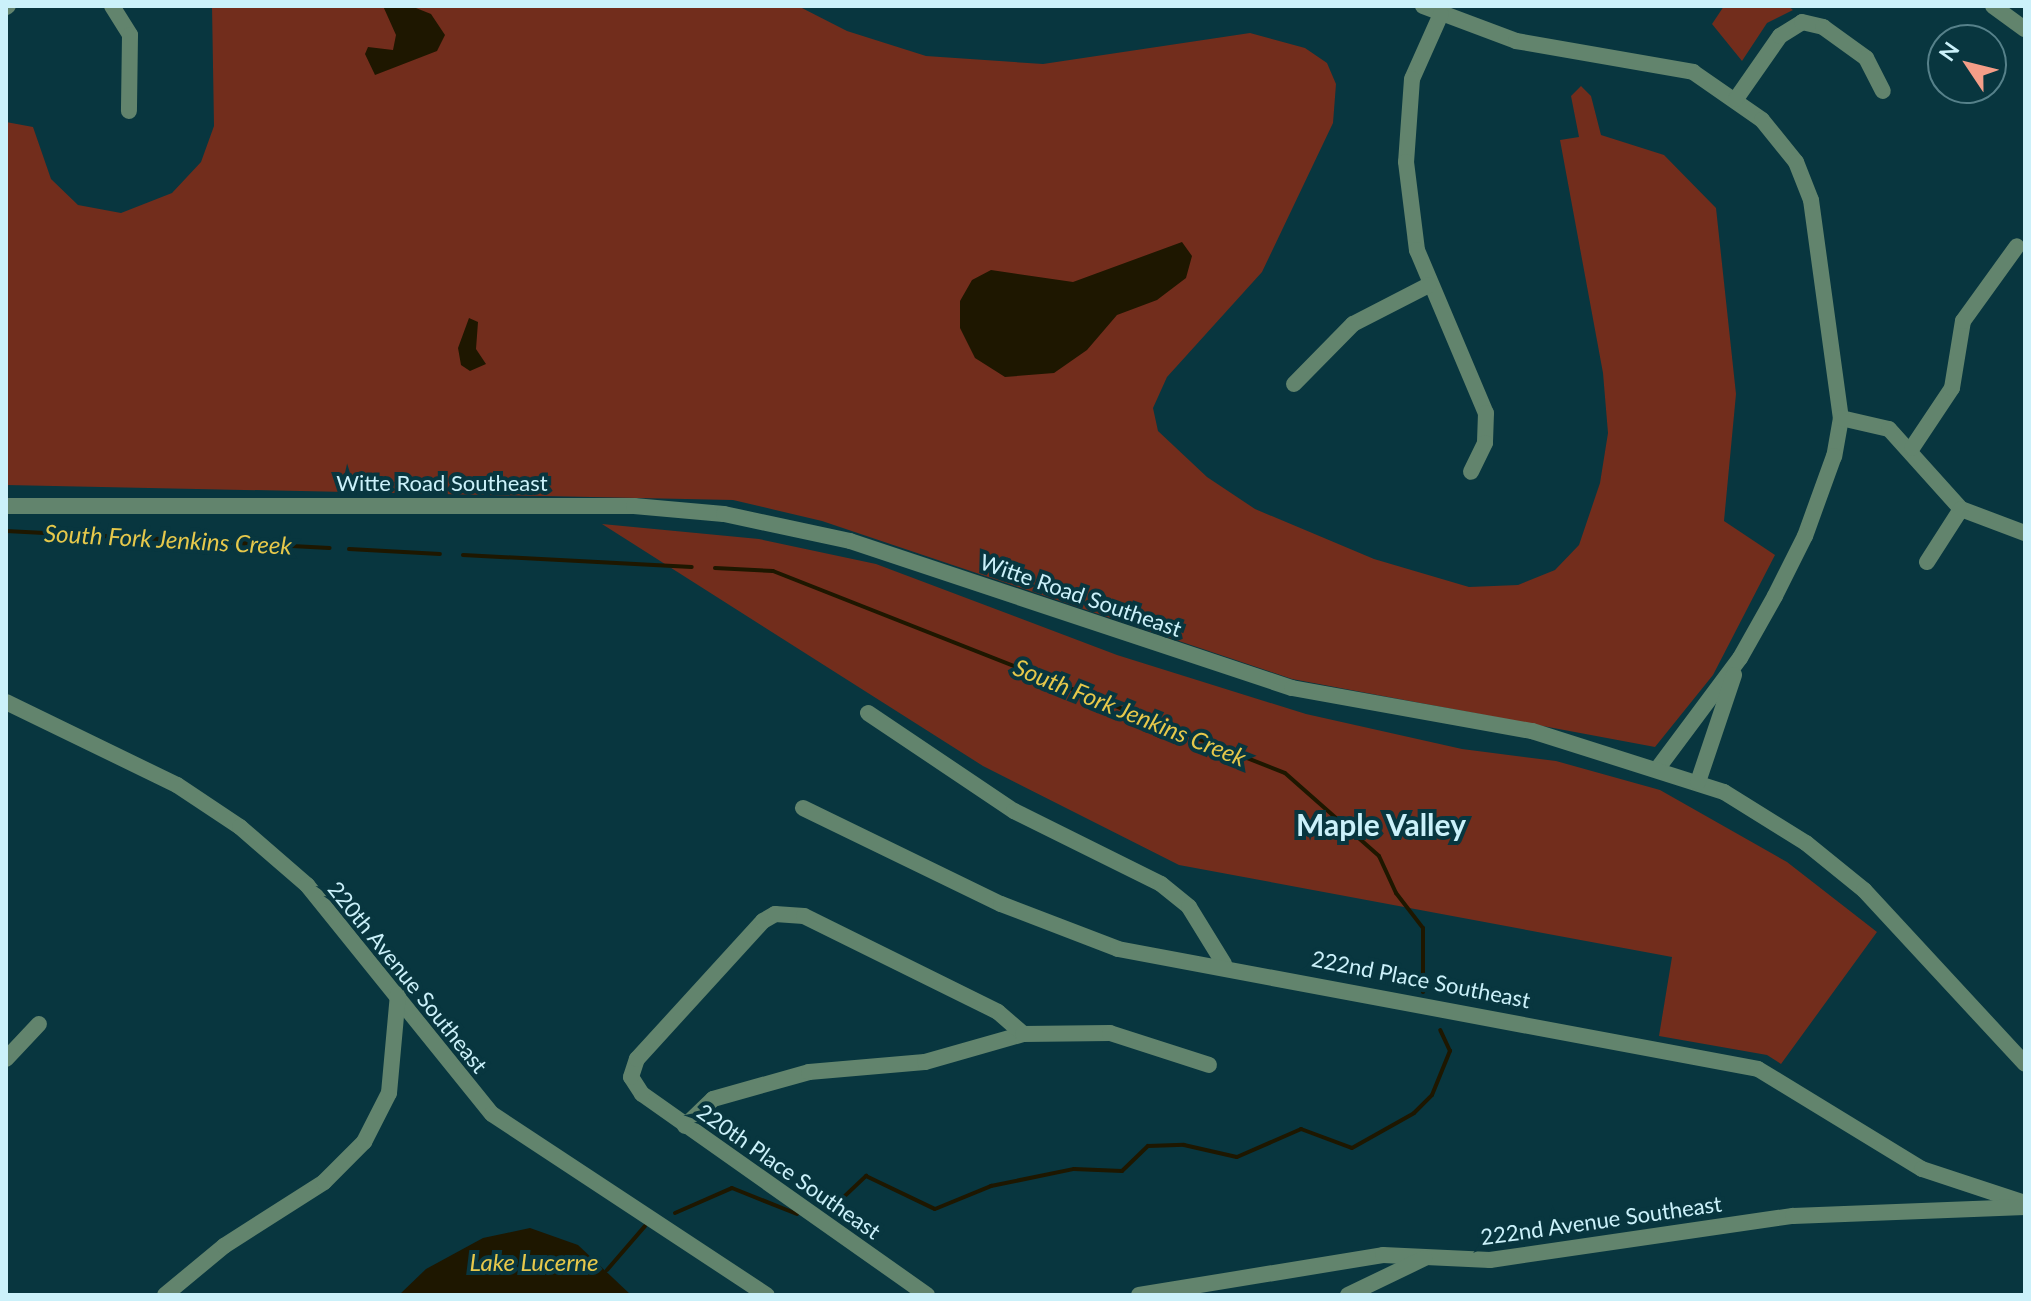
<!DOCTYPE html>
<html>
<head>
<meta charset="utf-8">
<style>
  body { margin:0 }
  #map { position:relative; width:2031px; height:1301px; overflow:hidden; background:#08363f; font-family:Lato,sans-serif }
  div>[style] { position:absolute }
  .green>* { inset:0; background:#722d1c }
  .water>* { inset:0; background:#1e1700 }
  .stream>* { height:4px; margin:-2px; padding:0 2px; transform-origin:2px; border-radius:2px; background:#1e1700 }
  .minor>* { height:16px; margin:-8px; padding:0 8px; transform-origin:8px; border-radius:8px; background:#62846d }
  span { translate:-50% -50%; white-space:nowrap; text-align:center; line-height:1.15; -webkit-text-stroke:8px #08363f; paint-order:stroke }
  .street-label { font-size:22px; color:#cbf1fa }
  .water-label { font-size:24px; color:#e6c84b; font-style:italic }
  .district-label { font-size:30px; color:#cbf1fa; font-weight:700 }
  .frame { position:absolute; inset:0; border:8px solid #cbf1fa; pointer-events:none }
  .north { position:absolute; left:1927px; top:24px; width:80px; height:80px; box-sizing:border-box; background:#08363f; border:2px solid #56818a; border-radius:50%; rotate:305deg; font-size:22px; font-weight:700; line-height:32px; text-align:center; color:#cbf1fa }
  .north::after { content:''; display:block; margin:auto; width:28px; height:36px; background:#f49e88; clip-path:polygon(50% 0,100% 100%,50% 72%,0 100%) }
</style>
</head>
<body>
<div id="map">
  <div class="green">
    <div style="clip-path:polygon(212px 6px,798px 6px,847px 31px,926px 56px,1043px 64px,1250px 33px,1305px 48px,1327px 63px,1336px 84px,1333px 123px,1262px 272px,1167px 377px,1153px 408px,1158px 431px,1207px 477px,1255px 509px,1374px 559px,1469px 587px,1518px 585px,1555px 570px,1579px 545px,1600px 483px,1608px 433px,1603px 373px,1560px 140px,1579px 137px,1571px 96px,1581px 86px,1591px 96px,1601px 135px,1664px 155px,1716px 208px,1736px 394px,1724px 521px,1775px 555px,1713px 675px,1655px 747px,1292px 679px,822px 521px,733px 500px,6px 485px,6px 122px,33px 127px,51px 179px,78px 205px,121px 213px,172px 193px,201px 162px,214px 126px)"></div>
    <div style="clip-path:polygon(1724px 6px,1788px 6px,1793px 10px,1767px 23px,1742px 61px,1712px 24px)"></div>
    <div style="clip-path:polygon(602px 524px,759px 539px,876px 564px,1117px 655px,1306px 714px,1462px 749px,1556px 761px,1660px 790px,1787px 862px,1877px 932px,1781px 1064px,1767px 1055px,1659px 1036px,1672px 957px,1179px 865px,983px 766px)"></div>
  </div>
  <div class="water">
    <div style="clip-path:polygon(383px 6px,411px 6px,431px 14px,445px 35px,437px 51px,375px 75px,365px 54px,368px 47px,393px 50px,396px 35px)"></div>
    <div style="clip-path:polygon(1182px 242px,1192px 256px,1186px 278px,1157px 300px,1117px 315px,1087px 350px,1054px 373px,1005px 377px,975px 358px,960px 328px,960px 301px,972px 280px,991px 270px,1073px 282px)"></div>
    <div style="clip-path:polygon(469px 318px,478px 322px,476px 349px,486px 364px,470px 371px,461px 365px,458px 348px)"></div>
    <div style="clip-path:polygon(530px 1228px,578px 1245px,631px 1295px,399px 1295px,426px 1269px,483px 1238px)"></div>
  </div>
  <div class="stream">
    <div style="left:6px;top:531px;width:324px;rotate:3deg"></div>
    <div style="left:349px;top:549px;width:91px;rotate:3.1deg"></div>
    <div style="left:463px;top:555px;width:229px;rotate:3deg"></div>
    <div style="left:715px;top:568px;width:58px;rotate:3deg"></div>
    <div style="left:773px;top:571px;width:550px;rotate:21.53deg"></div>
    <div style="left:1285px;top:773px;width:125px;rotate:41.4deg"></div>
    <div style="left:1379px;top:856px;width:41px;rotate:65.3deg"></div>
    <div style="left:1396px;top:893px;width:44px;rotate:52.4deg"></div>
    <div style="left:1423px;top:928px;width:64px;rotate:90deg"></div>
    <div style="left:830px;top:1210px;width:50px;rotate:-43.4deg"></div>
    <div style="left:866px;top:1176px;width:76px;rotate:25.6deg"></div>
    <div style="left:935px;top:1209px;width:61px;rotate:-22.3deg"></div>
    <div style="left:991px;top:1186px;width:85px;rotate:-11.6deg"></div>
    <div style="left:1074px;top:1169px;width:48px;rotate:2.4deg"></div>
    <div style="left:1122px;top:1171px;width:36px;rotate:-44deg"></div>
    <div style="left:1148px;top:1146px;width:36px;rotate:-2deg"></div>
    <div style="left:1184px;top:1145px;width:54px;rotate:12.8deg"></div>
    <div style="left:1237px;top:1157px;width:70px;rotate:-23.6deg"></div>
    <div style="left:1301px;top:1129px;width:54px;rotate:20.4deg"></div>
    <div style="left:1352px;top:1148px;width:71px;rotate:-29.4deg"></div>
    <div style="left:1414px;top:1113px;width:25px;rotate:-45deg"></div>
    <div style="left:1432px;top:1095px;width:48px;rotate:-67.8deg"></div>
    <div style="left:1450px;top:1051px;width:23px;rotate:-115deg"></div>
    <div style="left:675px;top:1213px;width:62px;rotate:-23.7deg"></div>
    <div style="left:732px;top:1188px;width:70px;rotate:21.8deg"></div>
    <div style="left:607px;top:1270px;width:58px;rotate:-49.2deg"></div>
  </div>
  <div class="minor">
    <div style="left:112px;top:6px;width:34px;rotate:58deg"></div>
    <div style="left:130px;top:35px;width:76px;rotate:90.8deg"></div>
    <div style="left:1423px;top:6px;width:99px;rotate:20.6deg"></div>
    <div style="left:1516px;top:41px;width:180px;rotate:9.9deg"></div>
    <div style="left:1693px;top:72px;width:84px;rotate:34.8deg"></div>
    <div style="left:1762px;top:120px;width:54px;rotate:51deg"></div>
    <div style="left:1796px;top:162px;width:41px;rotate:68.5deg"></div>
    <div style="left:1811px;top:200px;width:220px;rotate:82.2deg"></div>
    <div style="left:1841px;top:418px;width:39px;rotate:100deg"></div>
    <div style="left:1834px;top:456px;width:85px;rotate:109.9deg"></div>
    <div style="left:1805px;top:536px;width:67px;rotate:116.6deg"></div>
    <div style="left:1775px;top:596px;width:71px;rotate:119.4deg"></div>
    <div style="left:1740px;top:658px;width:137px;rotate:126.7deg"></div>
    <div style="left:1993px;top:6px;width:39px;rotate:36deg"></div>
    <div style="left:6px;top:7px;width:2px;rotate:-27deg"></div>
    <div style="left:1441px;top:14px;width:71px;rotate:114deg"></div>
    <div style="left:1412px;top:79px;width:83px;rotate:94.1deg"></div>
    <div style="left:1406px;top:162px;width:89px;rotate:82.9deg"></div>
    <div style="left:1417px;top:250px;width:177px;rotate:67.1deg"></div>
    <div style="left:1486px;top:413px;width:30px;rotate:92deg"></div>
    <div style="left:1485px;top:443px;width:32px;rotate:116deg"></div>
    <div style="left:1736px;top:99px;width:77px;rotate:-55.1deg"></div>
    <div style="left:1780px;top:36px;width:26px;rotate:-32deg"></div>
    <div style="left:1802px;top:22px;width:22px;rotate:13deg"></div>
    <div style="left:1823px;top:27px;width:53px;rotate:35.8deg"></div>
    <div style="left:1866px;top:58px;width:37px;rotate:63deg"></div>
    <div style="left:1294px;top:384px;width:84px;rotate:-45.5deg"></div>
    <div style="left:1353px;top:324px;width:85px;rotate:-27.2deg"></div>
    <div style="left:1841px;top:418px;width:49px;rotate:12.9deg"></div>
    <div style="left:1889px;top:429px;width:108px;rotate:48deg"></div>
    <div style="left:1961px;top:509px;width:68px;rotate:20.6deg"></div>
    <div style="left:1912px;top:448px;width:72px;rotate:-56.3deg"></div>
    <div style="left:1952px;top:388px;width:68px;rotate:-80.7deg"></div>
    <div style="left:1963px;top:321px;width:92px;rotate:-54.2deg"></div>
    <div style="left:6px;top:506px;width:628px"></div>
    <div style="left:634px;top:506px;width:90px;rotate:5.1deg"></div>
    <div style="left:724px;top:514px;width:129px;rotate:12.1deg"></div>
    <div style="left:850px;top:541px;width:466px;rotate:18.4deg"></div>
    <div style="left:1292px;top:688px;width:244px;rotate:10.2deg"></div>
    <div style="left:1532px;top:731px;width:201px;rotate:17.6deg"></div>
    <div style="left:1724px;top:792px;width:97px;rotate:31.9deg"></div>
    <div style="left:1806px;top:843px;width:75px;rotate:39deg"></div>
    <div style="left:1864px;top:890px;width:237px;rotate:47.2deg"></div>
    <div style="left:1927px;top:562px;width:63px;rotate:-57.3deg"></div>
    <div style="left:6px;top:702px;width:190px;rotate:25.9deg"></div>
    <div style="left:177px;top:785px;width:76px;rotate:33.7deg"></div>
    <div style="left:240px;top:827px;width:89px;rotate:40.9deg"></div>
    <div style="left:307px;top:885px;width:294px;rotate:51.1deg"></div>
    <div style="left:492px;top:1114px;width:329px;rotate:33.4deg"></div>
    <div style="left:868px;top:713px;width:176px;rotate:33.9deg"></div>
    <div style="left:1014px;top:811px;width:164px;rotate:26.4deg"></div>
    <div style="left:1161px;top:884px;width:36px;rotate:39deg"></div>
    <div style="left:1189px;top:907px;width:67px;rotate:58.4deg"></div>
    <div style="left:1698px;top:782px;width:113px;rotate:-71.4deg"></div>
    <div style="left:803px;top:808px;width:220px;rotate:25.9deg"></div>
    <div style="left:1001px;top:904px;width:125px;rotate:21deg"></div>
    <div style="left:1118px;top:949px;width:651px;rotate:10.62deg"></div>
    <div style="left:1758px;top:1069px;width:192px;rotate:31.4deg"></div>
    <div style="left:1922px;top:1169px;width:108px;rotate:18.3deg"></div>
    <div style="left:6px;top:1059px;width:48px;rotate:-46.7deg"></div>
    <div style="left:685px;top:1126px;width:39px;rotate:-44deg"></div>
    <div style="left:713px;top:1099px;width:100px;rotate:-15.7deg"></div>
    <div style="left:809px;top:1072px;width:116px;rotate:-4.9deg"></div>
    <div style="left:925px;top:1062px;width:102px;rotate:-15.9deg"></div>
    <div style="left:165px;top:1295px;width:77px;rotate:-39.7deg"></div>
    <div style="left:224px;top:1246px;width:119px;rotate:-32.6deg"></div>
    <div style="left:324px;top:1182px;width:57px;rotate:-45deg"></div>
    <div style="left:364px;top:1142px;width:55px;rotate:-63deg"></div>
    <div style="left:389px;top:1093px;width:99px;rotate:-84.8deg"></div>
    <div style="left:927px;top:1295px;width:349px;rotate:-144.8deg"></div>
    <div style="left:642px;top:1094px;width:20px;rotate:-123deg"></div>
    <div style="left:631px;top:1077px;width:19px;rotate:-72deg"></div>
    <div style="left:637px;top:1059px;width:187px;rotate:-47.6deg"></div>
    <div style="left:763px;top:921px;width:14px;rotate:-30deg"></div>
    <div style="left:775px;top:914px;width:29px;rotate:4deg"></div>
    <div style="left:804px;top:916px;width:216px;rotate:26.3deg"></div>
    <div style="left:998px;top:1012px;width:33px;rotate:41deg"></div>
    <div style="left:1023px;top:1034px;width:87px;rotate:-0.7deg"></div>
    <div style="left:1110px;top:1033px;width:104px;rotate:17.9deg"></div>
    <div style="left:1139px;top:1295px;width:247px;rotate:-9.3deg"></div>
    <div style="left:1383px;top:1255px;width:107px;rotate:2.7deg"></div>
    <div style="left:1490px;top:1260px;width:306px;rotate:-8.3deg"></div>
    <div style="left:1793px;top:1216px;width:232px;rotate:-2.2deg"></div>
    <div style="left:1348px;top:1295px;width:85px;rotate:-25.7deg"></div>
  </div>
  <div class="street-label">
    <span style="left:442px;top:483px">Witte Road Southeast</span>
    <span style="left:1081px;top:595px;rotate:19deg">Witte Road Southeast</span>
    <span style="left:408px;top:977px;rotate:51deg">220th Avenue Southeast</span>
    <span style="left:1421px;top:979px;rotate:11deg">222nd Place Southeast</span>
    <span style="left:789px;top:1171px;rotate:35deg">220th Place Southeast</span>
    <span style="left:1601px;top:1220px;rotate:-8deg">222nd Avenue Southeast</span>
  </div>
  <div class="water-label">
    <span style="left:168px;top:539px;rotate:3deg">South Fork Jenkins Creek</span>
    <span style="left:1130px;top:712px;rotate:22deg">South Fork Jenkins Creek</span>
    <span style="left:534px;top:1262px">Lake Lucerne</span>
  </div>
  <div class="district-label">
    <span style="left:1381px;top:824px">Maple Valley</span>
  </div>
  <div class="frame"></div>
  <div class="north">N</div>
</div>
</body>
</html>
